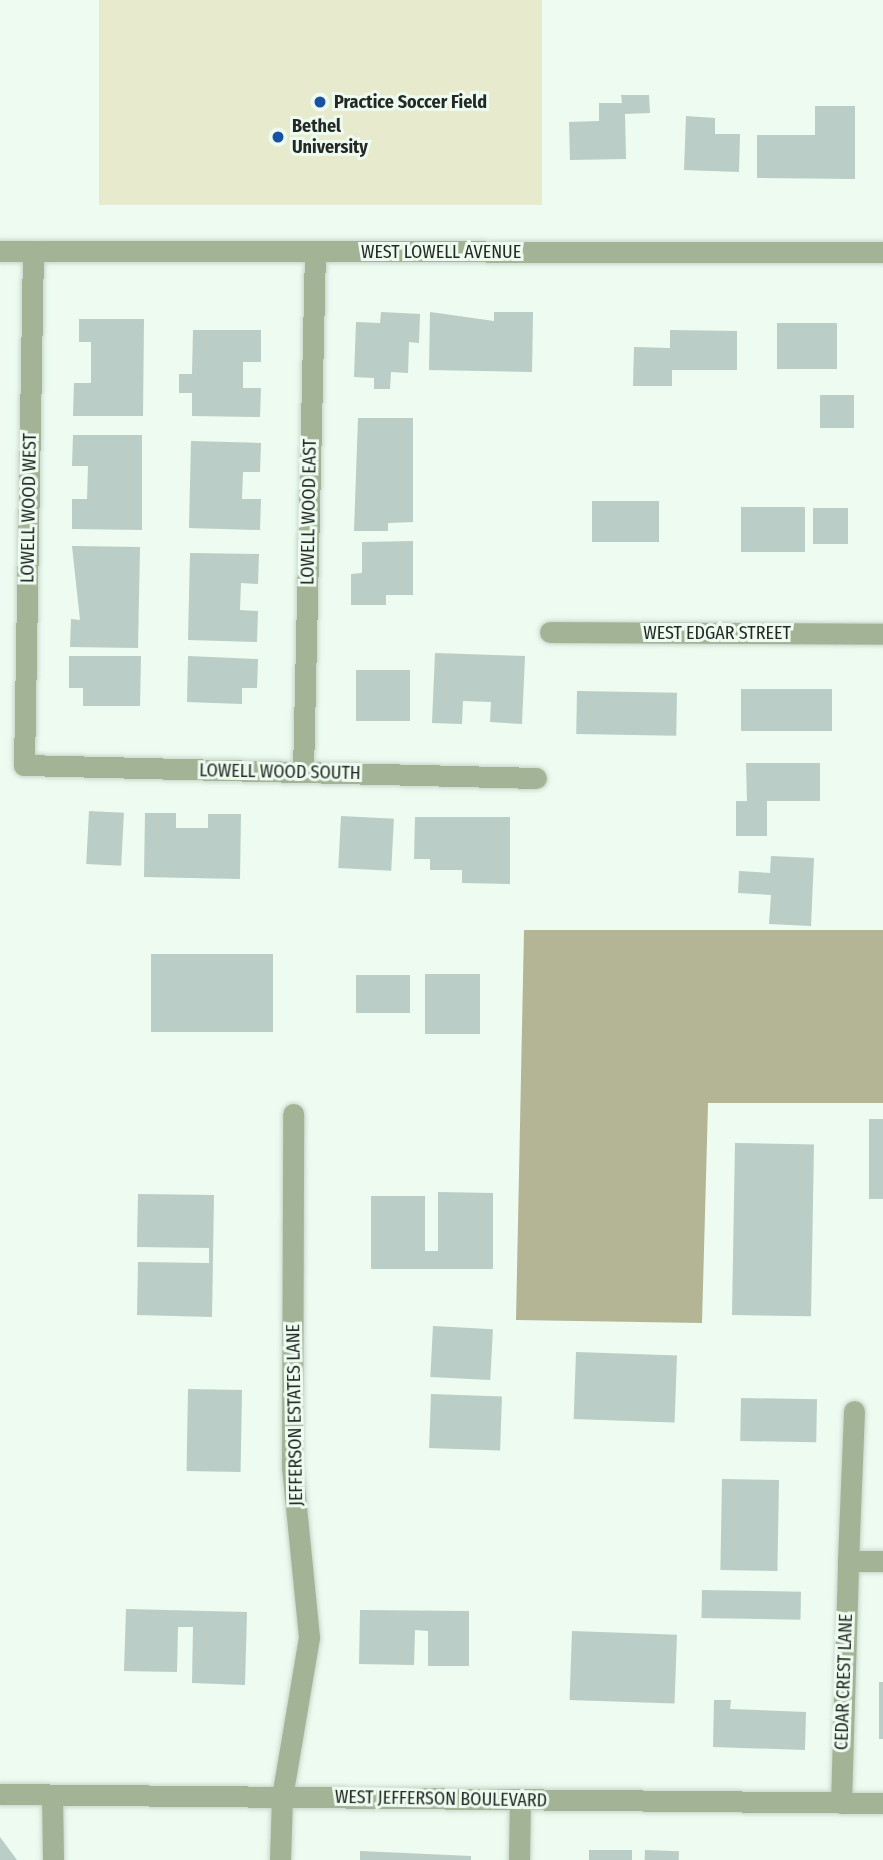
<!DOCTYPE html>
<html>
<head>
<meta charset="utf-8">
<style>
  body { margin:0 }
  #map { position:relative; width:883px; height:1860px; overflow:hidden; background:#edfbf0; font-family:"Fira Sans Condensed",sans-serif }
  div>[style] { position:absolute }
  .green>* { inset:0; background:#e8eacd; transform-origin:0 0 }
  .forest>* { inset:0; background:#b3b595 }
  .building>* { inset:0; background:#bacdc6; transform-origin:0 0 }
  .roads { filter:drop-shadow(0 0 2px #c9d5cb) drop-shadow(0 0 2px #c9d5cb) }
  .minor>* { height:21px; margin:-10.5px; padding:0 10.5px; transform-origin:10.5px; border-radius:10.5px; background:#a3b496 }
  .dots>* { width:19px; height:19px; translate:-50% -50%; box-sizing:border-box; border:4px solid #edfbf0; border-radius:50% }
  span { translate:-50% -50%; white-space:nowrap; text-align:center; line-height:1.15; -webkit-text-stroke:6px #edfbf0; paint-order:stroke }
  .poi-label { font-size:18px; color:#242925; font-weight:700 }
  .left { translate:0 -50%; text-align:left }
  .street-label { font-size:18px; color:#242925 }
</style>
</head>
<body>
<div id="map">
  <div class="green">
    <div style="left:99px;top:0;width:443px;height:205px"></div>
  </div>
  <div class="forest">
    <div style="clip-path:polygon(524px 930px,883px 930px,883px 1103px,708px 1103px,702px 1323px,516px 1320px)"></div>
  </div>
  <div class="building">
    <div style="clip-path:polygon(621px 95px,649px 95px,650px 113px,625px 114px,626px 159px,570px 160px,569px 122px,599px 121px,599px 103px,622px 103px)"></div>
    <div style="clip-path:polygon(815px 106px,855px 106px,855px 179px,757px 178px,757px 135px,815px 135px)"></div>
    <div style="clip-path:polygon(686px 116px,715px 118px,715px 134px,740px 134px,739px 172px,684px 170px)"></div>
    <div style="clip-path:polygon(381px 312px,420px 314px,419px 343px,409px 342px,408px 373px,391px 372px,390px 389px,374px 389px,374px 378px,354px 377px,356px 322px,380px 323px)"></div>
    <div style="clip-path:polygon(430px 312px,494px 321px,494px 312px,533px 312px,532px 372px,429px 370px)"></div>
    <div style="clip-path:polygon(79px 319px,144px 319px,143px 416px,73px 416px,74px 383px,91px 383px,91px 342px,79px 342px)"></div>
    <div style="left:777px;top:323px;width:60px;height:46px"></div>
    <div style="clip-path:polygon(193px 330px,261px 330px,261px 362px,243px 362px,243px 388px,261px 388px,260px 417px,192px 416px,192px 393px,179px 393px,179px 374px,192px 374px)"></div>
    <div style="clip-path:polygon(670px 330px,737px 331px,737px 370px,672px 370px,672px 386px,633px 386px,634px 347px,670px 348px)"></div>
    <div style="left:820px;top:395px;width:34px;height:33px"></div>
    <div style="clip-path:polygon(358px 418px,413px 418px,413px 522px,388px 523px,388px 531px,354px 531px)"></div>
    <div style="clip-path:polygon(73px 435px,142px 435px,142px 530px,72px 529px,72px 499px,87px 499px,88px 466px,72px 466px)"></div>
    <div style="clip-path:polygon(191px 441px,261px 443px,260px 472px,243px 472px,242px 499px,261px 499px,260px 530px,189px 528px)"></div>
    <div style="left:659px;top:501px;width:41px;height:67px;rotate:90deg"></div>
    <div style="left:741px;top:507px;width:64px;height:45px"></div>
    <div style="left:813px;top:508px;width:35px;height:36px"></div>
    <div style="clip-path:polygon(413px 541px,413px 595px,386px 595px,386px 605px,351px 605px,351px 574px,362px 573px,362px 542px)"></div>
    <div style="clip-path:polygon(72px 546px,140px 547px,138px 648px,70px 647px,71px 619px,80px 620px)"></div>
    <div style="clip-path:polygon(190px 553px,259px 554px,258px 584px,241px 583px,240px 610px,258px 611px,257px 642px,188px 640px)"></div>
    <div style="clip-path:polygon(435px 653px,525px 656px,522px 724px,490px 722px,491px 702px,463px 701px,462px 724px,432px 723px)"></div>
    <div style="clip-path:polygon(69px 656px,141px 656px,140px 706px,83px 706px,83px 688px,69px 688px)"></div>
    <div style="clip-path:polygon(188px 656px,258px 659px,257px 688px,242px 688px,242px 704px,187px 702px)"></div>
    <div style="left:356px;top:670px;width:54px;height:51px"></div>
    <div style="left:832px;top:689px;width:42px;height:91px;rotate:90deg"></div>
    <div style="left:577px;top:691px;width:100px;height:43px;rotate:1deg"></div>
    <div style="clip-path:polygon(746px 763px,820px 763px,820px 801px,767px 801px,767px 836px,736px 836px,736px 801px,747px 801px)"></div>
    <div style="left:89px;top:811px;width:35px;height:53px;rotate:3deg"></div>
    <div style="clip-path:polygon(145px 813px,176px 813px,176px 828px,208px 828px,208px 814px,241px 814px,240px 879px,144px 877px)"></div>
    <div style="left:341px;top:816px;width:53px;height:52px;rotate:3deg"></div>
    <div style="clip-path:polygon(415px 817px,510px 817px,510px 884px,462px 883px,462px 870px,430px 870px,430px 859px,414px 859px)"></div>
    <div style="clip-path:polygon(771px 856px,814px 858px,811px 926px,769px 924px,771px 895px,738px 893px,739px 871px,770px 873px)"></div>
    <div style="left:151px;top:954px;width:122px;height:78px"></div>
    <div style="left:425px;top:974px;width:55px;height:60px"></div>
    <div style="left:410px;top:975px;width:38px;height:54px;rotate:90deg"></div>
    <div style="left:869px;top:1119px;width:14px;height:80px"></div>
    <div style="left:735px;top:1143px;width:79px;height:172px;rotate:1deg"></div>
    <div style="clip-path:polygon(438px 1192px,493px 1193px,493px 1269px,371px 1269px,371px 1196px,425px 1196px,425px 1251px,438px 1251px)"></div>
    <div style="clip-path:polygon(138px 1194px,214px 1195px,212px 1317px,137px 1315px,138px 1262px,209px 1263px,209px 1248px,137px 1247px)"></div>
    <div style="left:433px;top:1326px;width:60px;height:51px;rotate:3deg"></div>
    <div style="left:576px;top:1352px;width:101px;height:67px;rotate:2deg"></div>
    <div style="left:188px;top:1389px;width:54px;height:82px;rotate:1deg"></div>
    <div style="left:431px;top:1394px;width:71px;height:54px;rotate:2deg"></div>
    <div style="left:741px;top:1398px;width:76px;height:43px;rotate:1deg"></div>
    <div style="left:722px;top:1479px;width:57px;height:91px;rotate:1deg"></div>
    <div style="left:702px;top:1590px;width:99px;height:28px;rotate:1deg"></div>
    <div style="clip-path:polygon(126px 1609px,247px 1612px,245px 1685px,192px 1683px,193px 1627px,178px 1627px,177px 1672px,124px 1671px)"></div>
    <div style="clip-path:polygon(360px 1610px,469px 1611px,469px 1666px,428px 1666px,428px 1631px,415px 1630px,414px 1665px,359px 1664px)"></div>
    <div style="left:572px;top:1631px;width:105px;height:69px;rotate:2deg"></div>
    <div style="left:879px;top:1682px;width:4px;height:57px"></div>
    <div style="clip-path:polygon(714px 1700px,731px 1700px,730px 1709px,806px 1712px,805px 1750px,713px 1747px)"></div>
    <div style="clip-path:polygon(0 1837px,17px 1860px,0 1860px)"></div>
    <div style="left:589px;top:1850px;width:43px;height:10px"></div>
    <div style="left:645px;top:1850px;width:34px;height:10px;rotate:2deg"></div>
    <div style="clip-path:polygon(360px 1851px,471px 1856px,471px 1860px,360px 1860px)"></div>
  </div>
  <div class="roads">
    <div class="minor">
      <div style="left:0;top:251px;width:883px;rotate:0.06deg"></div>
      <div style="left:33px;top:251px;width:514px;rotate:91deg"></div>
      <div style="left:24px;top:765px;width:512px;rotate:1.45deg"></div>
      <div style="left:550px;top:632px;width:333px;rotate:0.3deg"></div>
      <div style="left:303px;top:772px;width:520px;rotate:-88.68deg"></div>
      <div style="left:848px;top:1561px;width:150px;rotate:-87.7deg"></div>
      <div style="left:0;top:1794px;width:883px;rotate:0.58deg"></div>
      <div style="left:52px;top:1795px;width:65px;rotate:89.1deg"></div>
      <div style="left:841px;top:1803px;width:242px;rotate:-88.3deg"></div>
      <div style="left:848px;top:1561px;width:35px"></div>
      <div style="left:280px;top:1860px;width:63px;rotate:-88.2deg"></div>
      <div style="left:282px;top:1797px;width:162px;rotate:-80.4deg"></div>
      <div style="left:309px;top:1637px;width:171px;rotate:-95.7deg"></div>
      <div style="left:292px;top:1467px;width:353px;rotate:-89.8deg"></div>
      <div style="left:519px;top:1860px;width:61px;rotate:-89.1deg"></div>
    </div>
  </div>
  <div class="dots">
    <div style="left:320px;top:102px;background:#1952a4"></div>
    <div style="left:278px;top:137px;background:#1952a4"></div>
  </div>
  <div class="poi-label">
    <span class="left" style="left:334px;top:102px">Practice Soccer Field</span>
    <span class="left" style="left:292px;top:137px">Bethel<br>University</span>
  </div>
  <div class="street-label">
    <span style="left:441px;top:252px">WEST LOWELL AVENUE</span>
    <span style="left:29px;top:508px;rotate:-89deg">LOWELL WOOD WEST</span>
    <span style="left:309px;top:512px;rotate:-89deg">LOWELL WOOD EAST</span>
    <span style="left:717px;top:633px">WEST EDGAR STREET</span>
    <span style="left:280px;top:772px;rotate:1deg">LOWELL WOOD SOUTH</span>
    <span style="left:295px;top:1415px;rotate:-91deg">JEFFERSON ESTATES LANE</span>
    <span style="left:844px;top:1682px;rotate:-88deg">CEDAR CREST LANE</span>
    <span style="left:441px;top:1799px;rotate:1deg">WEST JEFFERSON BOULEVARD</span>
  </div>
</div>
</body>
</html>
